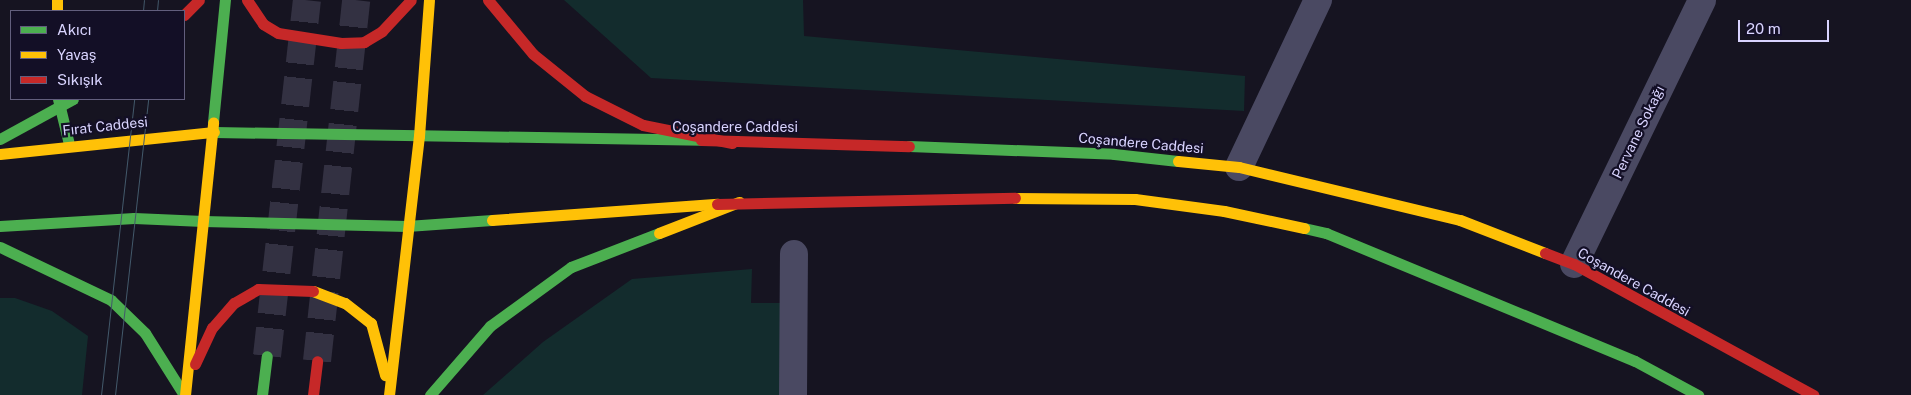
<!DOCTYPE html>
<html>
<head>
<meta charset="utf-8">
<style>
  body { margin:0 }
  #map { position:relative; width:1911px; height:395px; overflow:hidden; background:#161421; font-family:"Public Sans",sans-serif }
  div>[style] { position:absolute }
  .green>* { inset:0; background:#132c2d }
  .highway-tunnel>* { height:28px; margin-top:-14px; transform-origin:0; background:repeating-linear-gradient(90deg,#333142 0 28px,transparent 0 42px) }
  .street>* { height:28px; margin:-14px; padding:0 14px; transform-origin:14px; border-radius:14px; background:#4a4962 }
  .fast>* { height:11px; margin:-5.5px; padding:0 5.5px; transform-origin:5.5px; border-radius:5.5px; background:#4caf50 }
  .slow>* { height:11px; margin:-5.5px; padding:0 5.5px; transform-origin:5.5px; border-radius:5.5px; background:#ffc107 }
  .jam>* { height:11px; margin:-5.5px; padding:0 5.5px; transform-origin:5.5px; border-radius:5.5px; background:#c62828 }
  .tram>* { height:1px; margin:-0.5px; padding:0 0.5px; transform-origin:0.5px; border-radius:0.5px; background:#43596b }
  span { translate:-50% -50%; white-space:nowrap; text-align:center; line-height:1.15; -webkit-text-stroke:4.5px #130f26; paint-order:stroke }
  .street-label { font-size:14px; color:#d9d4ff }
  .legend { position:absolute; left:10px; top:10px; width:175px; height:90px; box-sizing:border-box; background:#130f26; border:1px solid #625e7d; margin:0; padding:6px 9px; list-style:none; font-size:15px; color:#d9d4ff }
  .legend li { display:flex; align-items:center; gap:10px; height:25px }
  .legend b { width:25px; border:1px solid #625e7d }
  .scale { position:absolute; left:1738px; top:20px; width:91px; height:22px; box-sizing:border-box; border:2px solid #d9d4ff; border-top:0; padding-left:6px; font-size:15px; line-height:18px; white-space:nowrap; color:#d9d4ff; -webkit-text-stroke:4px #130f26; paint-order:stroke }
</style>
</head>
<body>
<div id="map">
  <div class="green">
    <div style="clip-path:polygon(564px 0,803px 0,804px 36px,1245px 76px,1244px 111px,651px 78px)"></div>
    <div style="clip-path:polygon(752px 269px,751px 303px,785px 303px,784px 395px,483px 395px,543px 342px,632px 279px)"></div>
    <div style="clip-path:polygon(0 298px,15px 298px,52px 311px,88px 336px,82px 395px,0 395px)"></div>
  </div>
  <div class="highway-tunnel">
    <div style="left:267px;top:356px;width:358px;rotate:-83.6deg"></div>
    <div style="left:317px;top:361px;width:363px;rotate:-83.8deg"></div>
  </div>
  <div class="street">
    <div style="left:1239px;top:167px;width:185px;rotate:-64.7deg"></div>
    <div style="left:1574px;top:264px;width:293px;rotate:-64.1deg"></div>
    <div style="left:793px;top:395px;width:141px;rotate:-89.6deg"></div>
  </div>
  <div class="fast">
    <div style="left:58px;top:99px;width:46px;rotate:76.3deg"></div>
    <div style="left:213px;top:122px;width:123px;rotate:-84.4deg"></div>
    <div style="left:214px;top:132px;width:487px;rotate:0.9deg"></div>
    <div style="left:0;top:139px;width:83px;rotate:-28.7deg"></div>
    <div style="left:909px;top:146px;width:205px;rotate:2.2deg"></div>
    <div style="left:1114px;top:154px;width:64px;rotate:6.2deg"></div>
    <div style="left:203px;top:221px;width:204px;rotate:1.4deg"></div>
    <div style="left:407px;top:226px;width:85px;rotate:-4deg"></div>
    <div style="left:0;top:226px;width:134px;rotate:-3.4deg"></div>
    <div style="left:134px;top:218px;width:69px;rotate:2.5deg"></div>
    <div style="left:1304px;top:228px;width:23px;rotate:13deg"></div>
    <div style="left:1326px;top:233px;width:334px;rotate:22.5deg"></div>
    <div style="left:1635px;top:361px;width:72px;rotate:28.4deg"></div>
    <div style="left:0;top:247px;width:123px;rotate:25.5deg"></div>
    <div style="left:111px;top:300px;width:47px;rotate:44.1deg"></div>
    <div style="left:145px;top:333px;width:73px;rotate:57.8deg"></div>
    <div style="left:262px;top:395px;width:39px;rotate:-83deg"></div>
    <div style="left:430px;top:395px;width:91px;rotate:-49deg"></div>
    <div style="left:490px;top:326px;width:100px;rotate:-36.1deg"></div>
    <div style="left:571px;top:267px;width:94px;rotate:-21.1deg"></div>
  </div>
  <div class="slow">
    <div style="left:57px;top:0;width:11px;rotate:90deg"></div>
    <div style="left:0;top:154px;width:215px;rotate:-5.9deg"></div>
    <div style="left:1178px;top:161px;width:61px;rotate:5.6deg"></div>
    <div style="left:1239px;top:167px;width:227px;rotate:13.5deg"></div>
    <div style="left:1460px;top:220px;width:91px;rotate:21.2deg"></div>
    <div style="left:1015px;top:198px;width:120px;rotate:0.5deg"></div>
    <div style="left:1135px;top:199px;width:90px;rotate:7.7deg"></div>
    <div style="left:1224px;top:211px;width:82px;rotate:12deg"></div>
    <div style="left:492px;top:220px;width:226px;rotate:-4.1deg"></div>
    <div style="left:659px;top:233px;width:86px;rotate:-21.2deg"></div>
    <div style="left:313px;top:291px;width:34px;rotate:21deg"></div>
    <div style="left:345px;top:303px;width:33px;rotate:38deg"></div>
    <div style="left:371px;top:323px;width:54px;rotate:74.9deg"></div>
    <div style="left:185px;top:395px;width:274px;rotate:-84.1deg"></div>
    <div style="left:389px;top:395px;width:261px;rotate:-83.4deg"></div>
    <div style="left:419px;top:136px;width:136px;rotate:-85.8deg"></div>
  </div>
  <div class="jam">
    <div style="left:247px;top:0;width:29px;rotate:56deg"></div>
    <div style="left:263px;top:24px;width:17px;rotate:31deg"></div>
    <div style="left:278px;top:33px;width:64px;rotate:9deg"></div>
    <div style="left:341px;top:43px;width:23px;rotate:-2deg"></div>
    <div style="left:364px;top:42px;width:21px;rotate:-31deg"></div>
    <div style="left:382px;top:31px;width:42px;rotate:-46.9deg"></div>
    <div style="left:488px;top:0;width:70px;rotate:50.2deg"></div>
    <div style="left:533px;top:54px;width:67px;rotate:38.9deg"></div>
    <div style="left:585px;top:96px;width:65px;rotate:26.6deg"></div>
    <div style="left:643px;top:125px;width:91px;rotate:11.4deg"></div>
    <div style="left:184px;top:15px;width:21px;rotate:-45deg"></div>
    <div style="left:701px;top:140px;width:208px;rotate:1.7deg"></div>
    <div style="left:717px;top:204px;width:298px;rotate:-1.2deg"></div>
    <div style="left:1545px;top:253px;width:31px;rotate:21deg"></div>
    <div style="left:1574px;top:264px;width:273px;rotate:28.7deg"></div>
    <div style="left:195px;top:364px;width:40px;rotate:-65deg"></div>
    <div style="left:212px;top:328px;width:33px;rotate:-49deg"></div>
    <div style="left:234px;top:303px;width:28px;rotate:-30deg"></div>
    <div style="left:258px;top:289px;width:55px;rotate:2.1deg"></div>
    <div style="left:313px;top:395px;width:34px;rotate:-83deg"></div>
  </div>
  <div class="tram">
    <div style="left:143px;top:11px;width:11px;rotate:-85deg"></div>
    <div style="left:157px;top:11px;width:11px;rotate:-85deg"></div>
    <div style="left:101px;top:395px;width:298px;rotate:-83.6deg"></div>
    <div style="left:115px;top:395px;width:298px;rotate:-83.6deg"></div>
  </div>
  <div class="street-label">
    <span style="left:105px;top:126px;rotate:-6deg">Fırat Caddesi</span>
    <span style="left:735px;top:127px">Coşandere Caddesi</span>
    <span style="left:1638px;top:132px;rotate:-64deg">Pervane Sokağı</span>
    <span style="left:1141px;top:143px;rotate:5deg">Coşandere Caddesi</span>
    <span style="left:1634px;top:282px;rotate:29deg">Coşandere Caddesi</span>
  </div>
  <ul class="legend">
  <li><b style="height:6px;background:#4caf50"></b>Akıcı</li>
  <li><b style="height:6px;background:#ffc107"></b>Yavaş</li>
  <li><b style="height:6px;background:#c62828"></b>Sıkışık</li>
  </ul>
  <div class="scale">20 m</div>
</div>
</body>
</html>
